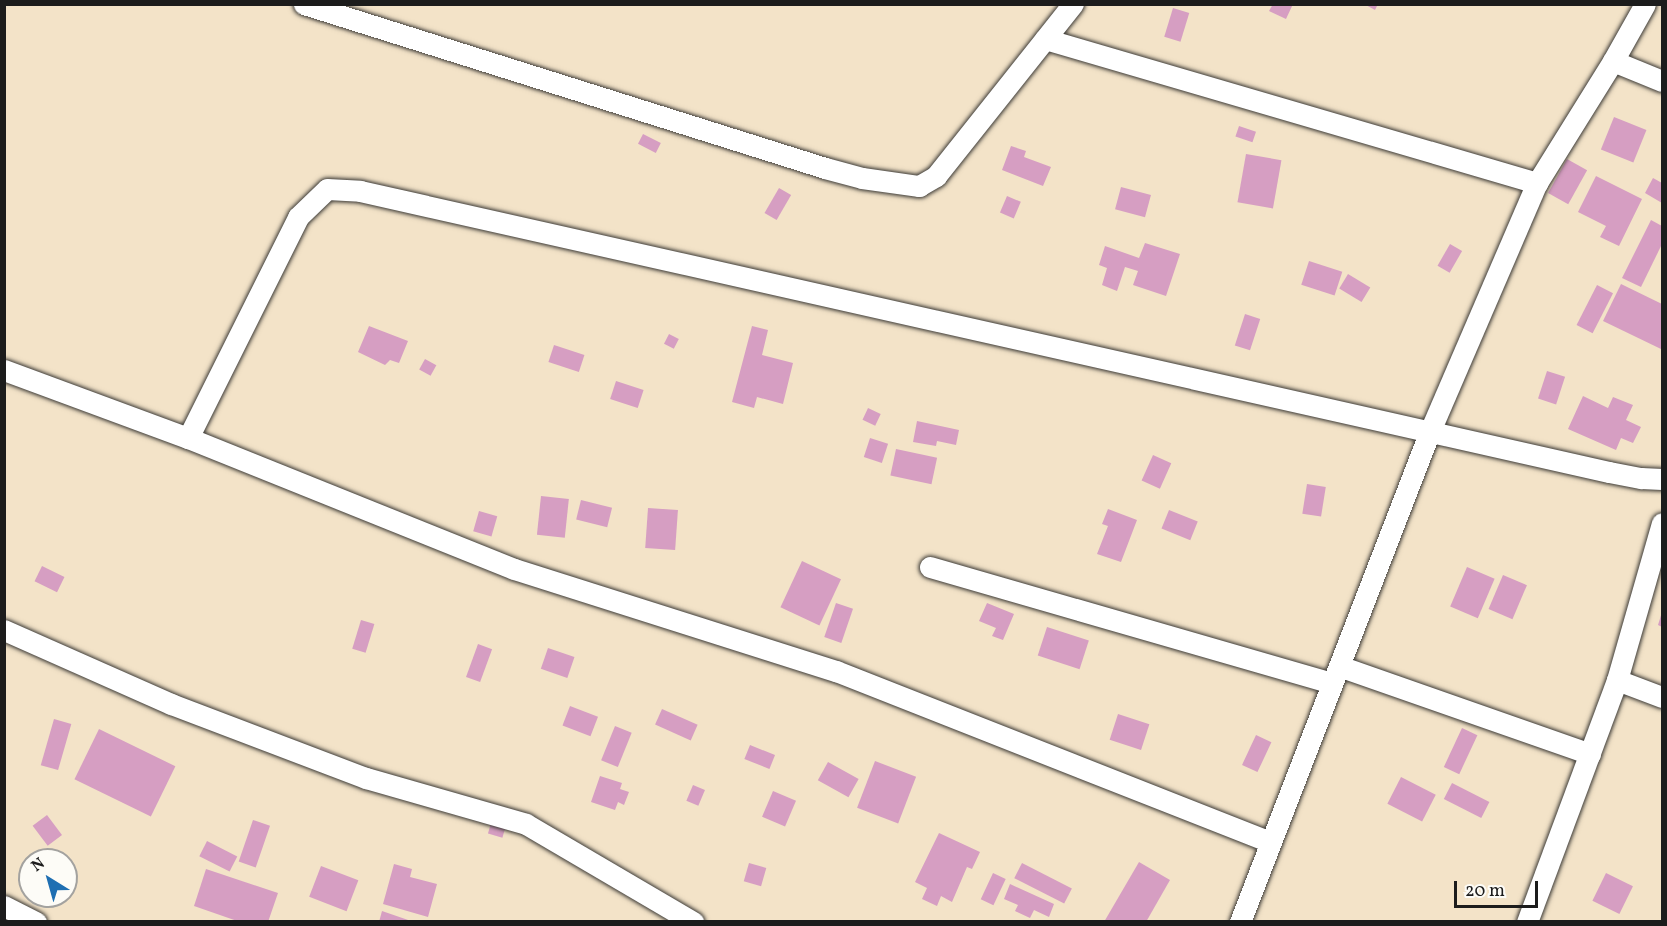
<!DOCTYPE html>
<html>
<head>
<meta charset="utf-8">
<style>
  body { margin:0 }
  #map { position:relative; width:1667px; height:926px; overflow:hidden; background:#f3e3c8; font-family:Vollkorn,serif }
  div>[style] { position:absolute }
  .building>* { inset:0; background:#d69ec2; transform-origin:0 0 }
  .roads { filter:drop-shadow(0 0 2px #3c3a36) drop-shadow(0 0 2px #3c3a36) }
  .street>* { height:21px; margin:-10.5px; padding:0 10.5px; transform-origin:10.5px; border-radius:10.5px; background:#fff }
  span { translate:-50% -50%; white-space:nowrap; text-align:center; line-height:1.15; -webkit-text-stroke:5px #fdfcf7; paint-order:stroke }
  .frame { position:absolute; inset:0; border:6px solid #1c1c1c; pointer-events:none }
  .north { position:absolute; left:18px; top:848px; width:60px; height:60px; box-sizing:border-box; background:#fdfcf7; border:2px solid #a3a29f; border-radius:50%; rotate:323deg; font-size:16px; font-weight:700; line-height:24px; text-align:center; color:#1c1c1c }
  .north::after { content:''; display:block; margin:auto; width:21px; height:27px; background:#1f6fb2; clip-path:polygon(50% 0,100% 100%,50% 72%,0 100%) }
  .scale { position:absolute; left:1454px; top:881px; width:84px; height:27px; box-sizing:border-box; border:3px solid #1c1c1c; border-top:0; padding-left:8px; font-size:18px; line-height:21px; white-space:nowrap; color:#1c1c1c; -webkit-text-stroke:4px #fdfcf7; paint-order:stroke }
</style>
</head>
<body>
<div id="map">
  <div class="building">
    <div style="clip-path:polygon(1273px 4px,1293px 4px,1286px 19px,1269px 11px)"></div>
    <div style="clip-path:polygon(1364px 4px,1378px 4px,1375px 10px)"></div>
    <div style="left:1173px;top:8px;width:17px;height:30px;rotate:17deg"></div>
    <div style="left:1614px;top:117px;width:35px;height:35px;rotate:22deg"></div>
    <div style="left:1239px;top:126px;width:18px;height:11px;rotate:19deg"></div>
    <div style="left:643px;top:134px;width:20px;height:11px;rotate:27deg"></div>
    <div style="clip-path:polygon(1011px 146px,1026px 151px,1024px 157px,1051px 167px,1043px 186px,1002px 170px)"></div>
    <div style="left:1246px;top:154px;width:36px;height:49px;rotate:10deg"></div>
    <div style="left:1567px;top:159px;width:23px;height:39px;rotate:29deg"></div>
    <div style="clip-path:polygon(1596px 176px,1618px 187px,1609px 205px,1618px 187px,1642px 199px,1619px 246px,1600px 237px,1606px 226px,1578px 212px)"></div>
    <div style="clip-path:polygon(1653px 178px,1662px 183px,1662px 203px,1645px 193px)"></div>
    <div style="left:1121px;top:187px;width:31px;height:23px;rotate:15deg"></div>
    <div style="left:779px;top:188px;width:14px;height:29px;rotate:30deg"></div>
    <div style="left:1007px;top:196px;width:15px;height:18px;rotate:23deg"></div>
    <div style="clip-path:polygon(1651px 220px,1662px 226px,1662px 244px,1641px 287px,1622px 278px)"></div>
    <div style="clip-path:polygon(1145px 243px,1180px 254px,1166px 296px,1133px 285px,1138px 271px,1125px 267px,1117px 291px,1102px 285px,1107px 268px,1099px 265px,1105px 246px,1139px 258px)"></div>
    <div style="left:1450px;top:244px;width:14px;height:25px;rotate:30deg"></div>
    <div style="left:1309px;top:261px;width:35px;height:25px;rotate:18deg"></div>
    <div style="left:1348px;top:274px;width:26px;height:17px;rotate:31deg"></div>
    <div style="clip-path:polygon(1621px 284px,1662px 304px,1661px 349px,1603px 321px)"></div>
    <div style="left:1597px;top:285px;width:18px;height:45px;rotate:27deg"></div>
    <div style="left:1245px;top:314px;width:16px;height:33px;rotate:18deg"></div>
    <div style="clip-path:polygon(369px 326px,408px 341px,399px 363px,390px 360px,385px 365px,358px 352px)"></div>
    <div style="clip-path:polygon(752px 326px,768px 330px,762px 355px,793px 363px,783px 404px,757px 397px,754px 408px,732px 402px)"></div>
    <div style="left:669px;top:334px;width:11px;height:11px;rotate:27deg"></div>
    <div style="left:554px;top:345px;width:32px;height:18px;rotate:18deg"></div>
    <div style="left:425px;top:359px;width:13px;height:12px;rotate:29deg"></div>
    <div style="left:1547px;top:371px;width:19px;height:29px;rotate:18deg"></div>
    <div style="left:616px;top:381px;width:29px;height:19px;rotate:18deg"></div>
    <div style="clip-path:polygon(1583px 396px,1608px 408px,1613px 397px,1633px 405px,1626px 420px,1641px 427px,1633px 443px,1621px 438px,1616px 450px,1568px 429px)"></div>
    <div style="left:868px;top:408px;width:14px;height:13px;rotate:25deg"></div>
    <div style="clip-path:polygon(917px 421px,959px 430px,956px 445px,937px 441px,936px 446px,913px 442px)"></div>
    <div style="left:870px;top:438px;width:19px;height:20px;rotate:18deg"></div>
    <div style="left:896px;top:449px;width:42px;height:27px;rotate:12deg"></div>
    <div style="left:1153px;top:455px;width:20px;height:28px;rotate:24deg"></div>
    <div style="left:1307px;top:484px;width:19px;height:30px;rotate:9deg"></div>
    <div style="left:541px;top:496px;width:28px;height:39px;rotate:6deg"></div>
    <div style="left:581px;top:500px;width:32px;height:20px;rotate:14deg"></div>
    <div style="left:648px;top:508px;width:30px;height:40px;rotate:4deg"></div>
    <div style="clip-path:polygon(1108px 509px,1137px 520px,1121px 562px,1097px 554px,1108px 526px,1102px 524px)"></div>
    <div style="left:1169px;top:510px;width:31px;height:20px;rotate:22deg"></div>
    <div style="left:479px;top:511px;width:19px;height:21px;rotate:16deg"></div>
    <div style="left:802px;top:561px;width:43px;height:51px;rotate:25deg"></div>
    <div style="left:42px;top:566px;width:25px;height:17px;rotate:26deg"></div>
    <div style="left:1467px;top:567px;width:30px;height:43px;rotate:23deg"></div>
    <div style="left:1503px;top:575px;width:26px;height:37px;rotate:23deg"></div>
    <div style="left:836px;top:603px;width:18px;height:36px;rotate:19deg"></div>
    <div style="clip-path:polygon(987px 603px,1014px 614px,1003px 640px,992px 636px,996px 628px,979px 621px)"></div>
    <div style="clip-path:polygon(1662px 612px,1662px 627px,1658px 625px)"></div>
    <div style="left:361px;top:620px;width:14px;height:30px;rotate:17deg"></div>
    <div style="left:1047px;top:627px;width:44px;height:30px;rotate:18deg"></div>
    <div style="left:478px;top:644px;width:15px;height:35px;rotate:20deg"></div>
    <div style="left:548px;top:648px;width:28px;height:22px;rotate:19deg"></div>
    <div style="left:570px;top:706px;width:30px;height:21px;rotate:21deg"></div>
    <div style="left:662px;top:709px;width:39px;height:17px;rotate:24deg"></div>
    <div style="left:1118px;top:714px;width:33px;height:27px;rotate:18deg"></div>
    <div style="left:54px;top:719px;width:18px;height:48px;rotate:16deg"></div>
    <div style="left:615px;top:726px;width:18px;height:37px;rotate:22deg"></div>
    <div style="left:1462px;top:728px;width:17px;height:43px;rotate:25deg"></div>
    <div style="left:99px;top:729px;width:85px;height:56px;rotate:26deg"></div>
    <div style="left:1256px;top:735px;width:17px;height:33px;rotate:25deg"></div>
    <div style="left:750px;top:745px;width:27px;height:15px;rotate:22deg"></div>
    <div style="left:875px;top:761px;width:44px;height:50px;rotate:21deg"></div>
    <div style="left:828px;top:762px;width:35px;height:21px;rotate:29deg"></div>
    <div style="clip-path:polygon(600px 776px,622px 783px,620px 789px,629px 792px,624px 805px,618px 802px,615px 810px,591px 802px)"></div>
    <div style="left:1401px;top:777px;width:39px;height:30px;rotate:27deg"></div>
    <div style="left:1452px;top:783px;width:42px;height:18px;rotate:27deg"></div>
    <div style="left:693px;top:785px;width:13px;height:17px;rotate:23deg"></div>
    <div style="left:773px;top:791px;width:25px;height:28px;rotate:23deg"></div>
    <div style="left:47px;top:815px;width:25px;height:18px;rotate:53deg"></div>
    <div style="left:253px;top:820px;width:18px;height:44px;rotate:19deg"></div>
    <div style="left:491px;top:823px;width:15px;height:11px;rotate:16deg"></div>
    <div style="clip-path:polygon(939px 833px,980px 852px,972px 869px,967px 867px,952px 902px,941px 896px,937px 906px,922px 899px,927px 888px,915px 882px)"></div>
    <div style="left:207px;top:841px;width:34px;height:17px;rotate:27deg"></div>
    <div style="clip-path:polygon(1139px 862px,1170px 880px,1146px 922px,1104px 922px)"></div>
    <div style="left:749px;top:863px;width:18px;height:19px;rotate:16deg"></div>
    <div style="left:1022px;top:863px;width:56px;height:17px;rotate:27deg"></div>
    <div style="clip-path:polygon(394px 864px,412px 869px,410px 877px,437px 884px,428px 917px,383px 904px)"></div>
    <div style="left:321px;top:866px;width:40px;height:33px;rotate:21deg"></div>
    <div style="clip-path:polygon(206px 869px,278px 893px,268px 922px,240px 922px,194px 906px)"></div>
    <div style="left:993px;top:873px;width:14px;height:29px;rotate:25deg"></div>
    <div style="left:1606px;top:873px;width:30px;height:31px;rotate:26deg"></div>
    <div style="clip-path:polygon(1010px 884px,1054px 904px,1049px 917px,1034px 910px,1030px 918px,1015px 911px,1018px 905px,1004px 899px)"></div>
    <div style="clip-path:polygon(382px 911px,411px 921px,411px 922px,379px 922px)"></div>
  </div>
  <div class="roads">
    <div class="street">
      <div style="left:304px;top:4px;width:546px;rotate:17.47deg"></div>
      <div style="left:825px;top:168px;width:38px;rotate:15deg"></div>
      <div style="left:862px;top:178px;width:58px;rotate:8deg"></div>
      <div style="left:919px;top:186px;width:20px;rotate:-30deg"></div>
      <div style="left:936px;top:176px;width:220px;rotate:-51.5deg"></div>
      <div style="left:1045px;top:39px;width:513px;rotate:16.31deg"></div>
      <div style="left:1613px;top:61px;width:53px;rotate:22.2deg"></div>
      <div style="left:4px;top:370px;width:196px;rotate:20.3deg"></div>
      <div style="left:188px;top:438px;width:351px;rotate:21.9deg"></div>
      <div style="left:514px;top:569px;width:338px;rotate:17.6deg"></div>
      <div style="left:836px;top:671px;width:466px;rotate:21.5deg"></div>
      <div style="left:188px;top:438px;width:247px;rotate:-63.5deg"></div>
      <div style="left:298px;top:217px;width:40px;rotate:-44deg"></div>
      <div style="left:327px;top:189px;width:33px;rotate:3deg"></div>
      <div style="left:360px;top:191px;width:1280px;rotate:12.68deg"></div>
      <div style="left:1609px;top:472px;width:33px;rotate:11deg"></div>
      <div style="left:1641px;top:478px;width:21px;rotate:3deg"></div>
      <div style="left:930px;top:567px;width:418px;rotate:16.1deg"></div>
      <div style="left:4px;top:630px;width:183px;rotate:23.9deg"></div>
      <div style="left:171px;top:704px;width:209px;rotate:20.8deg"></div>
      <div style="left:366px;top:778px;width:166px;rotate:16deg"></div>
      <div style="left:526px;top:824px;width:194px;rotate:30.4deg"></div>
      <div style="left:1339px;top:666px;width:266px;rotate:19.3deg"></div>
      <div style="left:1617px;top:680px;width:48px;rotate:20.7deg"></div>
      <div style="left:4px;top:906px;width:36px;rotate:27deg"></div>
      <div style="left:1240px;top:922px;width:526px;rotate:-68.85deg"></div>
      <div style="left:1430px;top:431px;width:270px;rotate:-66.7deg"></div>
      <div style="left:1537px;top:183px;width:144px;rotate:-58.1deg"></div>
      <div style="left:1613px;top:61px;width:65px;rotate:-60.7deg"></div>
      <div style="left:1527px;top:922px;width:258px;rotate:-69.6deg"></div>
      <div style="left:1617px;top:680px;width:163px;rotate:-74deg"></div>
    </div>
  </div>
  <div class="frame"></div>
  <div class="north">N</div>
  <div class="scale">20 m</div>
</div>
</body>
</html>
